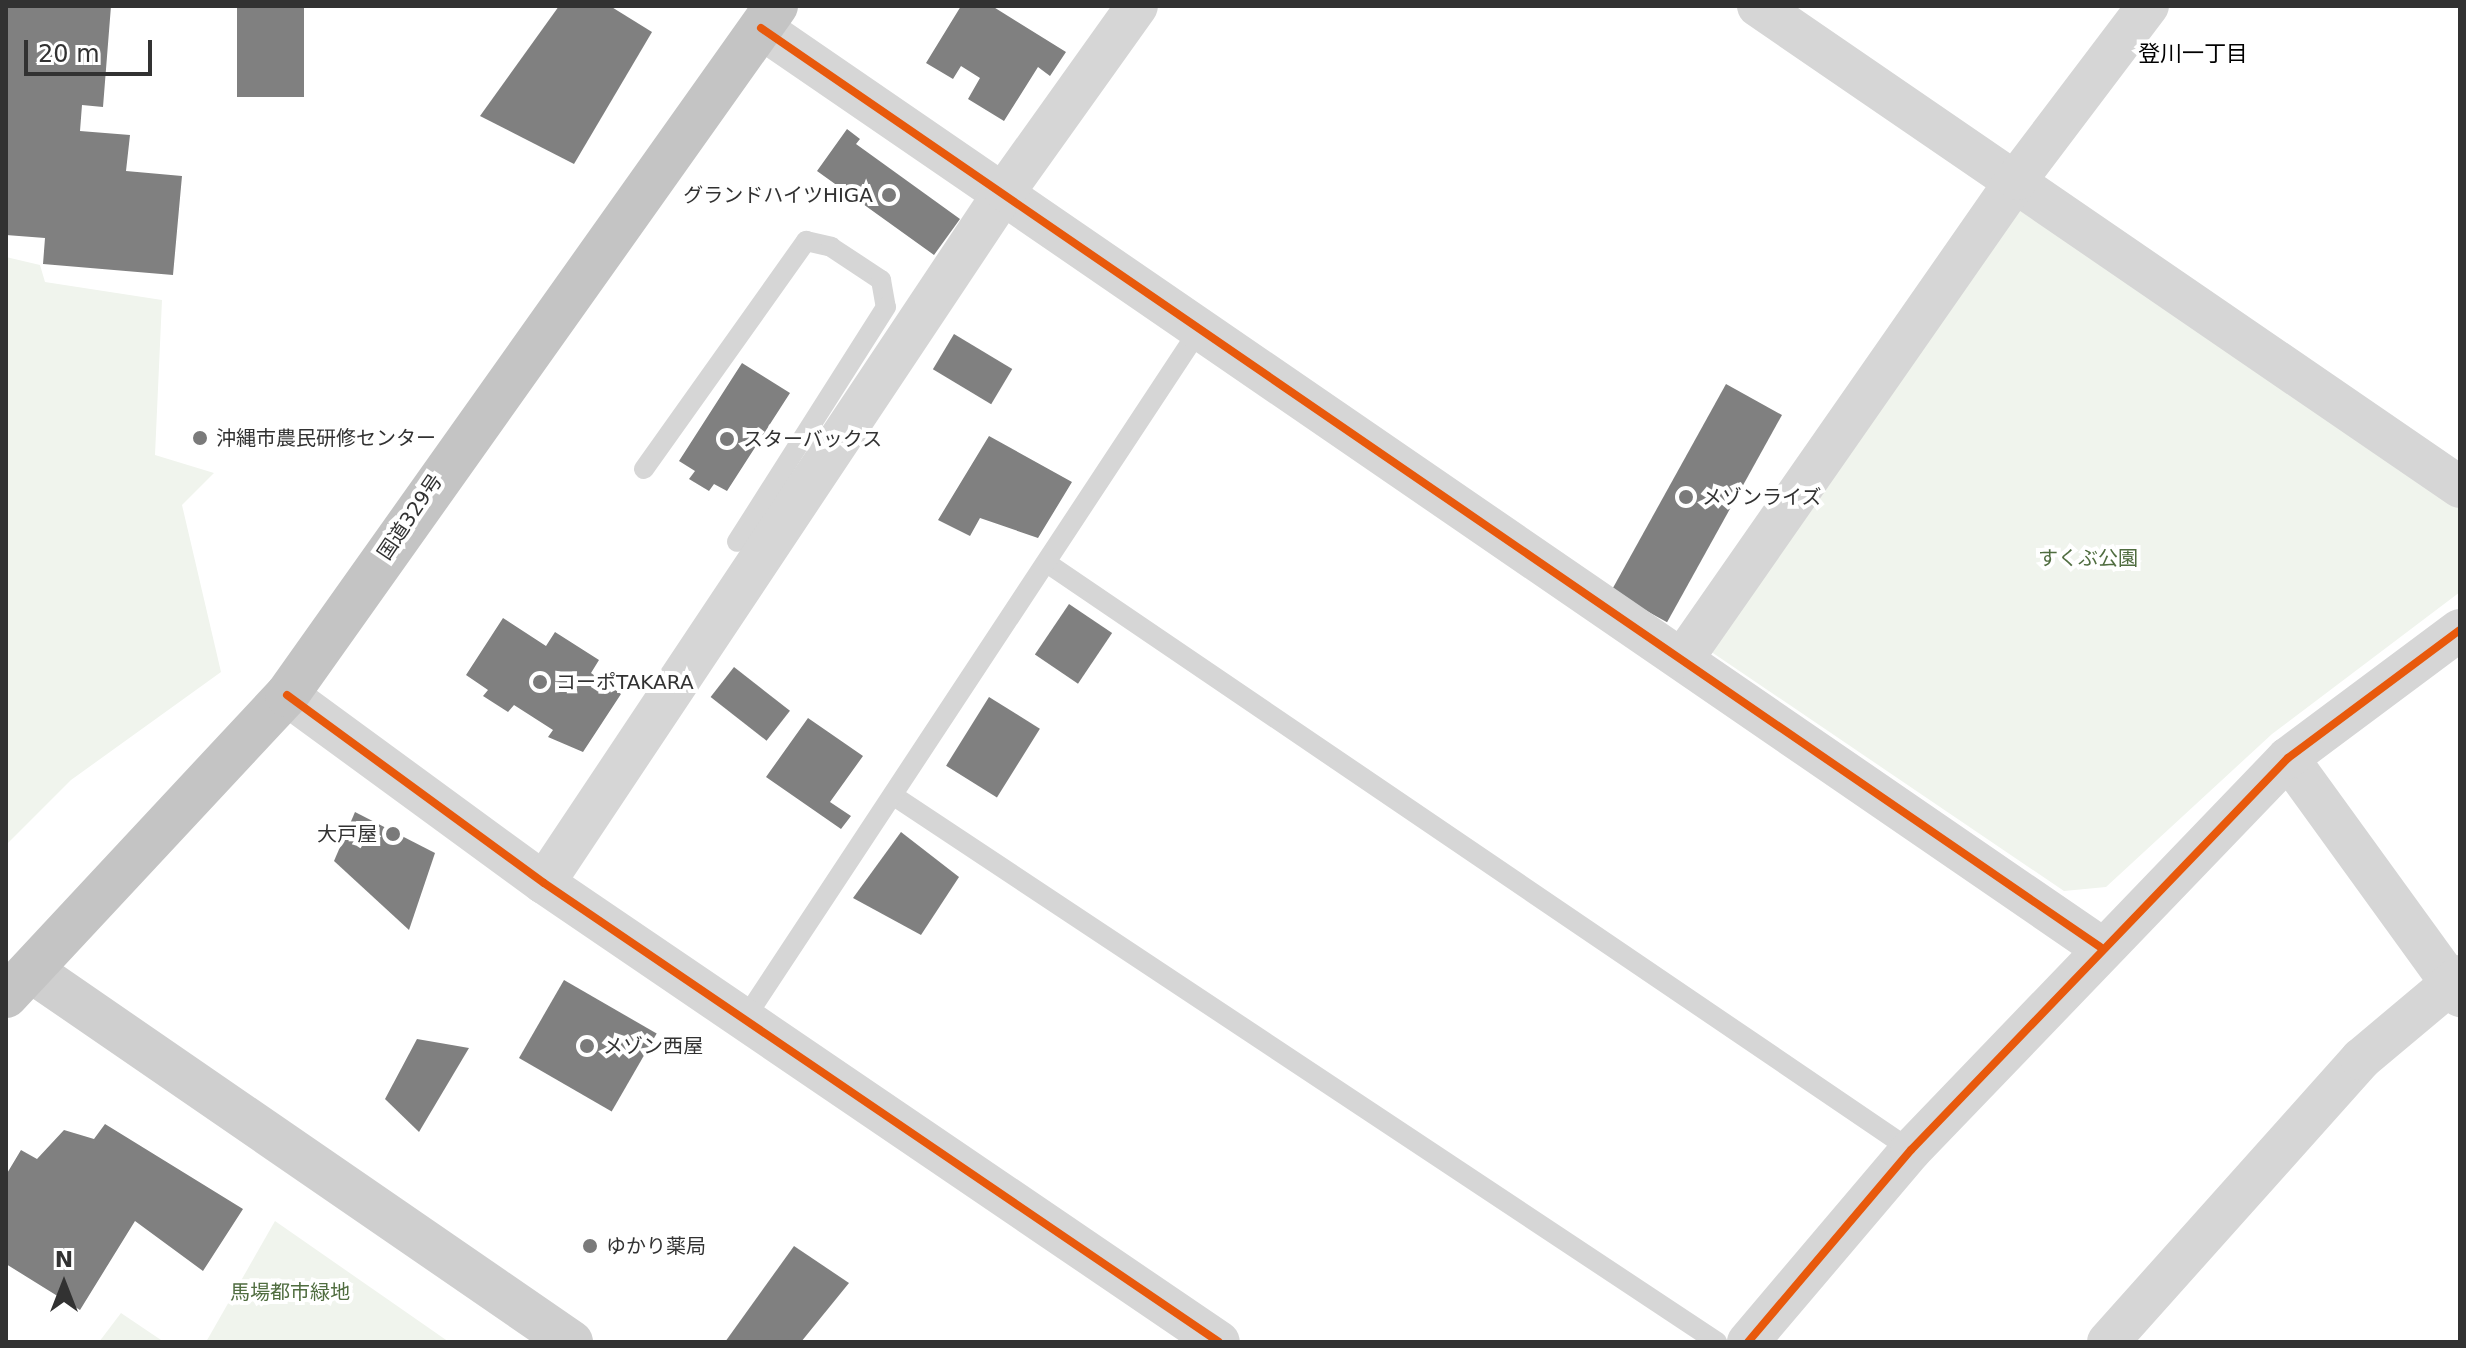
<!DOCTYPE html>
<html>
<head>
<meta charset="utf-8">
<style>
  body { margin:0 }
  #map { position:relative; width:2466px; height:1348px; overflow:hidden; background:#fff; font-family:"DejaVu Sans","Noto Sans JP",sans-serif }
  div>[style] { position:absolute }
  .green>* { inset:0; background:#f0f4ed }
  .building>* { inset:0; background:#808080; transform-origin:0 0 }
  .lane>* { height:20px; margin:-10px; padding:0 10px; transform-origin:10px; border-radius:10px; background:#d6d6d6 }
  .street>* { height:42px; margin:-21px; padding:0 21px; transform-origin:21px; border-radius:21px; background:#d6d6d6 }
  .secondary>* { height:44px; margin:-22px; padding:0 22px; transform-origin:22px; border-radius:22px; background:#cfcfcf }
  .highway>* { height:44px; margin:-22px; padding:0 22px; transform-origin:22px; border-radius:22px; background:#c4c4c4 }
  .cycleway>* { height:8px; margin:-4px; padding:0 4px; transform-origin:4px; border-radius:4px; background:#e8590c }
  .dots>* { width:22px; height:22px; translate:-50% -50%; box-sizing:border-box; border:4px solid #fff; border-radius:50% }
  span { translate:-50% -50%; white-space:nowrap; text-align:center; line-height:1.15; -webkit-text-stroke:8px #fff; paint-order:stroke }
  .poi-label { font-size:20px; color:#323232 }
  .right { translate:-100% -50%; text-align:right }
  .left { translate:0 -50%; text-align:left }
  .street-label { font-size:20px; color:#323232 }
  .park-label { font-size:20px; color:#506d40 }
  .neighbourhood-label { font-size:22px; color:#000 }
  .frame { position:absolute; inset:0; border:8px solid #323232; pointer-events:none }
  .north { position:absolute; left:24px; top:1244px; width:80px; height:80px; -webkit-text-stroke:6px #fff; paint-order:stroke; rotate:0deg; font-size:22px; font-weight:700; line-height:32px; text-align:center; color:#323232 }
  .north::after { content:''; display:block; margin:auto; width:28px; height:36px; background:#323232; clip-path:polygon(50% 0,100% 100%,50% 72%,0 100%) }
  .scale { position:absolute; left:24px; top:40px; width:128px; height:36px; box-sizing:border-box; border:4px solid #323232; border-top:0; padding-left:10px; font-size:24px; line-height:28px; white-space:nowrap; color:#323232; -webkit-text-stroke:6px #fff; paint-order:stroke }
</style>
</head>
<body>
<div id="map">
  <div class="green">
    <div style="clip-path:polygon(2022px 207px,2460px 501px,2460px 592px,2272px 734px,2106px 887px,2064px 891px,1710px 651px)"></div>
    <div style="clip-path:polygon(6px 257px,40px 265px,45px 282px,162px 300px,155px 455px,214px 473px,182px 505px,221px 672px,71px 780px,6px 845px)"></div>
    <div style="clip-path:polygon(275px 1221px,449px 1342px,206px 1342px)"></div>
    <div style="clip-path:polygon(121px 1313px,164px 1342px,99px 1342px)"></div>
  </div>
  <div class="building">
    <div style="clip-path:polygon(6px 6px,111px 6px,103px 107px,82px 105px,80px 131px,130px 135px,126px 171px,182px 176px,173px 275px,43px 264px,45px 238px,6px 235px)"></div>
    <div style="left:237px;top:6px;width:67px;height:91px"></div>
    <div style="clip-path:polygon(559px 6px,610px 6px,652px 32px,574px 164px,480px 116px)"></div>
    <div style="clip-path:polygon(961px 6px,992px 6px,1066px 52px,1050px 76px,1038px 67px,1004px 121px,968px 99px,980px 78px,961px 66px,953px 79px,926px 63px)"></div>
    <div style="clip-path:polygon(847px 129px,860px 139px,856px 144px,960px 219px,934px 255px,817px 171px)"></div>
    <div style="left:954px;top:334px;width:68px;height:41px;rotate:31deg"></div>
    <div style="clip-path:polygon(742px 363px,790px 393px,727px 491px,714px 484px,709px 491px,689px 479px,695px 471px,679px 461px)"></div>
    <div style="left:1726px;top:384px;width:64px;height:237px;rotate:29deg"></div>
    <div style="clip-path:polygon(989px 436px,1072px 482px,1038px 538px,980px 518px,970px 536px,938px 520px)"></div>
    <div style="left:1069px;top:604px;width:52px;height:61px;rotate:34deg"></div>
    <div style="clip-path:polygon(503px 618px,546px 646px,555px 632px,599px 660px,591px 673px,621px 694px,583px 752px,548px 737px,553px 730px,514px 705px,508px 712px,483px 696px,488px 690px,466px 675px)"></div>
    <div style="left:734px;top:667px;width:71px;height:38px;rotate:38deg"></div>
    <div style="left:989px;top:697px;width:60px;height:81px;rotate:32deg"></div>
    <div style="clip-path:polygon(808px 718px,863px 756px,830px 802px,851px 816px,841px 829px,766px 777px)"></div>
    <div style="clip-path:polygon(355px 812px,435px 853px,409px 930px,334px 861px)"></div>
    <div style="clip-path:polygon(901px 832px,959px 877px,921px 935px,853px 898px)"></div>
    <div style="left:564px;top:980px;width:107px;height:90px;rotate:30deg"></div>
    <div style="clip-path:polygon(417px 1039px,469px 1048px,419px 1132px,385px 1099px)"></div>
    <div style="clip-path:polygon(105px 1124px,243px 1209px,203px 1271px,135px 1221px,80px 1310px,6px 1264px,6px 1175px,21px 1150px,37px 1159px,64px 1130px,94px 1139px)"></div>
    <div style="clip-path:polygon(794px 1246px,849px 1283px,801px 1342px,725px 1342px)"></div>
  </div>
  <div class="lane">
    <div style="left:644px;top:469px;width:280px;rotate:-54.6deg"></div>
    <div style="left:806px;top:241px;width:26px;rotate:13deg"></div>
    <div style="left:831px;top:247px;width:60px;rotate:33.4deg"></div>
    <div style="left:881px;top:280px;width:27px;rotate:80deg"></div>
    <div style="left:886px;top:307px;width:278px;rotate:122.4deg"></div>
    <div style="left:1047px;top:563px;width:1045px;rotate:34.19deg"></div>
    <div style="left:894px;top:796px;width:988px;rotate:33.56deg"></div>
    <div style="left:744px;top:1020px;width:830px;rotate:-56.6deg"></div>
  </div>
  <div class="street">
    <div style="left:1758px;top:6px;width:851px;rotate:34.42deg"></div>
    <div style="left:761px;top:28px;width:1624px;rotate:34.46deg"></div>
    <div style="left:1684px;top:657px;width:583px;rotate:-55.14deg"></div>
    <div style="left:2017px;top:179px;width:217px;rotate:-52.9deg"></div>
    <div style="left:287px;top:695px;width:318px;rotate:36.2deg"></div>
    <div style="left:544px;top:883px;width:816px;rotate:34.22deg"></div>
    <div style="left:2288px;top:758px;width:294px;rotate:54.1deg"></div>
    <div style="left:544px;top:883px;width:831px;rotate:-56.33deg"></div>
    <div style="left:1005px;top:191px;width:227px;rotate:-54.5deg"></div>
    <div style="left:1748px;top:1342px;width:252px;rotate:-49.7deg"></div>
    <div style="left:1911px;top:1150px;width:544px;rotate:-46.12deg"></div>
    <div style="left:2288px;top:758px;width:214px;rotate:-36.7deg"></div>
    <div style="left:2108px;top:1342px;width:380px;rotate:-48.2deg"></div>
    <div style="left:2361px;top:1059px;width:129px;rotate:-40deg"></div>
  </div>
  <div class="secondary">
    <div style="left:33px;top:972px;width:653px;rotate:34.52deg"></div>
  </div>
  <div class="highway">
    <div style="left:6px;top:996px;width:412px;rotate:-47deg"></div>
    <div style="left:287px;top:695px;width:845px;rotate:-54.64deg"></div>
  </div>
  <div class="cycleway">
    <div style="left:761px;top:28px;width:1624px;rotate:34.46deg"></div>
    <div style="left:287px;top:695px;width:318px;rotate:36.2deg"></div>
    <div style="left:544px;top:883px;width:816px;rotate:34.22deg"></div>
    <div style="left:1748px;top:1342px;width:252px;rotate:-49.7deg"></div>
    <div style="left:1911px;top:1150px;width:544px;rotate:-46.12deg"></div>
    <div style="left:2288px;top:758px;width:214px;rotate:-36.7deg"></div>
  </div>
  <div class="dots">
    <div style="left:889px;top:195px;background:#7a7a7a"></div>
    <div style="left:200px;top:438px;background:#7a7a7a"></div>
    <div style="left:727px;top:439px;background:#7a7a7a"></div>
    <div style="left:1686px;top:497px;background:#7a7a7a"></div>
    <div style="left:540px;top:682px;background:#7a7a7a"></div>
    <div style="left:393px;top:834px;background:#7a7a7a"></div>
    <div style="left:587px;top:1046px;background:#7a7a7a"></div>
    <div style="left:590px;top:1246px;background:#7a7a7a"></div>
  </div>
  <div class="poi-label">
    <span class="right" style="left:873px;top:195px">グランドハイツHIGA</span>
    <span class="left" style="left:216px;top:438px">沖縄市農民研修センター</span>
    <span class="left" style="left:743px;top:439px">スターバックス</span>
    <span class="left" style="left:1702px;top:497px">メゾンライズ</span>
    <span class="left" style="left:556px;top:682px">コーポTAKARA</span>
    <span class="right" style="left:377px;top:834px">大戸屋</span>
    <span class="left" style="left:603px;top:1046px">メゾン西屋</span>
    <span class="left" style="left:606px;top:1246px">ゆかり薬局</span>
  </div>
  <div class="street-label">
    <span style="left:410px;top:517px;rotate:-56deg">国道329号</span>
  </div>
  <div class="park-label">
    <span style="left:2088px;top:558px">すくぶ公園</span>
    <span style="left:290px;top:1292px">馬場都市緑地</span>
  </div>
  <div class="neighbourhood-label">
    <span style="left:2193px;top:54px">登川一丁目</span>
  </div>
  <div class="frame"></div>
  <div class="north">N</div>
  <div class="scale">20 m</div>
</div>
</body>
</html>
